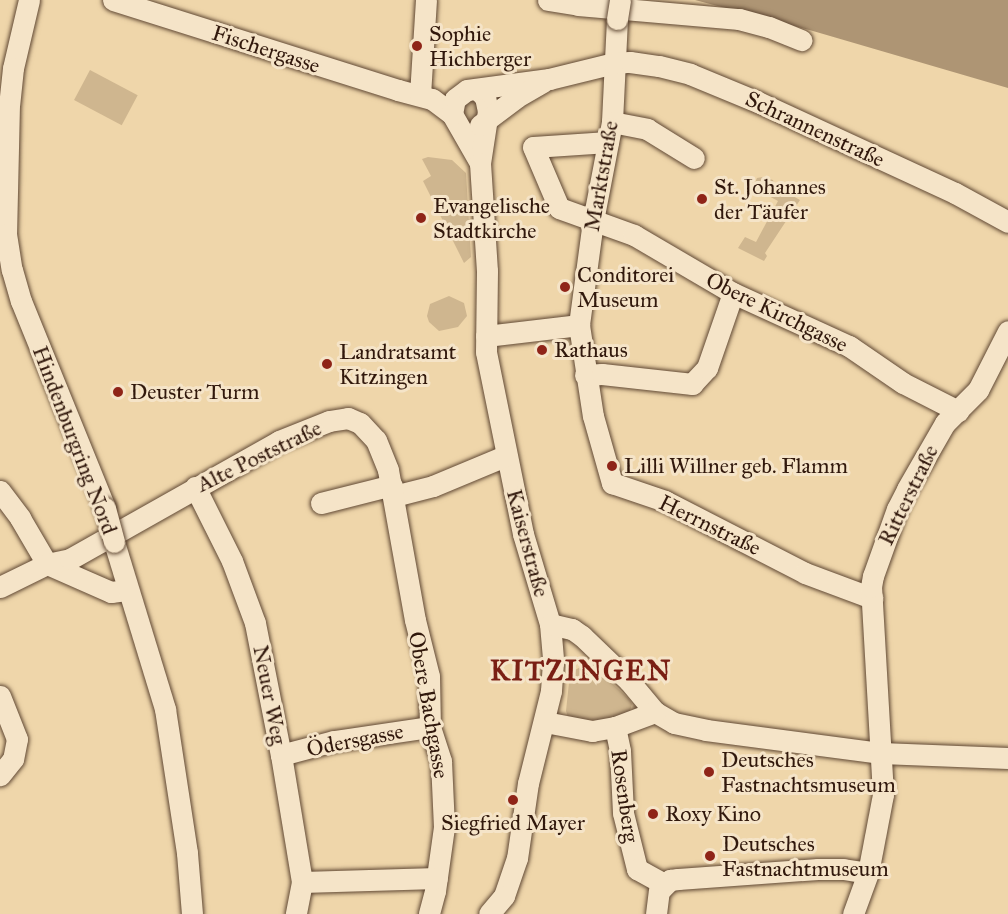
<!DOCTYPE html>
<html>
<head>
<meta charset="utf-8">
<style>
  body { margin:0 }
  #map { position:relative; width:1008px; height:914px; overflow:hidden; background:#efd6aa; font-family:"IM FELL Great Primer",serif }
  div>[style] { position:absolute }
  .green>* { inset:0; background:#cfb68f; transform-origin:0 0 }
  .water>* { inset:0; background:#ae9574 }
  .roads { filter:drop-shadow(0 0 2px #604834) drop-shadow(0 0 2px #604834) }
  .minor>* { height:21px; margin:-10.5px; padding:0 10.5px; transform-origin:10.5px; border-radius:10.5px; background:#f5e4c8 }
  .bridges { filter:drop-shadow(0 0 2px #604834) drop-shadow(0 0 2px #604834) }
  .minor-bridge>* { height:21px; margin:-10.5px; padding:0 10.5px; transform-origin:10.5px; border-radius:10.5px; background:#f5e4c8 }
  .dots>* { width:16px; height:16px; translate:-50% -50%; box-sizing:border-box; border:3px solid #f5e4c8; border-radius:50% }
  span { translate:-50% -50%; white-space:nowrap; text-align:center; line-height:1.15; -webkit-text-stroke:6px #f5e4c8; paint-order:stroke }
  .poi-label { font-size:22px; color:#31180c }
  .left { translate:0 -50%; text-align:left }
  .street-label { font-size:22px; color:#31180c }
  .district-label { font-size:28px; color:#7a1f14; font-weight:700; letter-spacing:1.5px }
</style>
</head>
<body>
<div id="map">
  <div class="green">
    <div style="left:90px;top:70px;width:54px;height:34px;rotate:28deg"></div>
    <div style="clip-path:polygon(471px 96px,484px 108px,471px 123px,467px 123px,457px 107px)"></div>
    <div style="clip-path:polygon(428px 157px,452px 160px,466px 173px,471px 257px,464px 263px,423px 181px,431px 176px,422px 159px)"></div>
    <div style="clip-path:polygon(763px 177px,773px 180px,775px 186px,800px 200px,765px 253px,767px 256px,764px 261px,738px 248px,745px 237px,756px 242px,778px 201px,756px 189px,754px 185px,757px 178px)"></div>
    <div style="clip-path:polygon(449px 296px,464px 303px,467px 316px,458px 327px,439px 331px,429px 322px,427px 316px,430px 304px)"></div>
    <div style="clip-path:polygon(589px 662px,629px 699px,632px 704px,629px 714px,594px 721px,568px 717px,566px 711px,570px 673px)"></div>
  </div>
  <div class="water">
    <div style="clip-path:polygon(695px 0,1008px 0,1008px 88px,813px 31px)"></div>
  </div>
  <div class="roads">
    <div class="minor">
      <div style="left:29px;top:0;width:70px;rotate:103.2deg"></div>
      <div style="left:13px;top:68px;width:36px;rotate:96deg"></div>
      <div style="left:9px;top:104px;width:130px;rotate:91.3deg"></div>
      <div style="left:6px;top:234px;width:36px;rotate:81deg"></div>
      <div style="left:12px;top:270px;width:32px;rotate:74deg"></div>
      <div style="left:21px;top:301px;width:223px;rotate:67.9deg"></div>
      <div style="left:113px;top:0;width:299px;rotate:17.5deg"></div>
      <div style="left:398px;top:90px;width:35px;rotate:15deg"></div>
      <div style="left:432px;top:99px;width:25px;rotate:37deg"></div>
      <div style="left:452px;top:114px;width:56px;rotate:60.3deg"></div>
      <div style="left:548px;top:0;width:30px;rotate:9deg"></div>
      <div style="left:578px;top:5px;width:162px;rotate:5deg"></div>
      <div style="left:739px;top:19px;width:31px;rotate:15deg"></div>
      <div style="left:769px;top:27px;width:35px;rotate:22deg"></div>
      <div style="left:617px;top:19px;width:103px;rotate:92.8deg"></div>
      <div style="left:612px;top:122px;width:101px;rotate:100.9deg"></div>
      <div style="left:593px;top:221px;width:105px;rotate:97.7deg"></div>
      <div style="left:579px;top:325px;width:92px;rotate:81.3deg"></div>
      <div style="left:593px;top:416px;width:70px;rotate:74.2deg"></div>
      <div style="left:612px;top:483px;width:56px;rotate:18.8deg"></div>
      <div style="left:665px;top:501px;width:157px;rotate:27.2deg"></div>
      <div style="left:805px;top:573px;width:72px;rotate:20.5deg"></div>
      <div style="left:477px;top:89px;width:11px;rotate:45deg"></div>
      <div style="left:485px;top:97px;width:14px;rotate:78deg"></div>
      <div style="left:488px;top:111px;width:53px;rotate:98.7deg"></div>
      <div style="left:480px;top:163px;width:108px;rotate:86.3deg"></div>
      <div style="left:487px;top:271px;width:81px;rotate:90.7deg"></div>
      <div style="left:486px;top:352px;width:186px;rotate:78.5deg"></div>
      <div style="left:523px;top:534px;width:94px;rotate:73.3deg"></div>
      <div style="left:550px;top:624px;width:38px;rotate:85deg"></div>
      <div style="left:553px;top:662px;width:29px;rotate:94deg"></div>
      <div style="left:551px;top:691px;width:95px;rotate:104deg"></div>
      <div style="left:528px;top:783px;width:76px;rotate:98.3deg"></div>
      <div style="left:517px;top:858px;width:40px;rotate:108.9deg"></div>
      <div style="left:504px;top:896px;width:23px;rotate:130deg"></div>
      <div style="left:420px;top:95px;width:95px;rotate:-86.4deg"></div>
      <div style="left:452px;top:114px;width:15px;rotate:-79deg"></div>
      <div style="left:455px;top:99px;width:15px;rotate:-37deg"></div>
      <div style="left:467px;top:90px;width:83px;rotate:-7.6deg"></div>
      <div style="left:549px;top:79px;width:67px;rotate:-13.8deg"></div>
      <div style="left:614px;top:63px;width:16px;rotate:-4deg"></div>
      <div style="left:630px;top:62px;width:29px;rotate:8deg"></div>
      <div style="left:659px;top:66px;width:32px;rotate:14deg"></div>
      <div style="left:690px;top:74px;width:74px;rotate:22.4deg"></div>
      <div style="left:758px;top:102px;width:217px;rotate:24.8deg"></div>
      <div style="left:955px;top:193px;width:60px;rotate:28.7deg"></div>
      <div style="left:612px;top:122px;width:36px;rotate:11deg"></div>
      <div style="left:647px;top:129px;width:55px;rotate:31.7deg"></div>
      <div style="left:480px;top:125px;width:46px;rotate:-37.1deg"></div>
      <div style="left:517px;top:97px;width:30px;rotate:-30deg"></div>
      <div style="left:608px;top:142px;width:75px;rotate:176.2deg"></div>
      <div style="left:533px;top:147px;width:66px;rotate:66.9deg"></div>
      <div style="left:559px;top:208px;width:80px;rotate:19.8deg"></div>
      <div style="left:634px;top:235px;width:115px;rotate:30.4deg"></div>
      <div style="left:733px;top:293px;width:128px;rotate:24.6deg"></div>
      <div style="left:849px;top:346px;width:65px;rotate:34.4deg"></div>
      <div style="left:903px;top:383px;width:62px;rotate:27deg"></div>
      <div style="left:486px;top:336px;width:94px;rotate:-6.7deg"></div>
      <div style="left:585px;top:375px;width:17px;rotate:-3deg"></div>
      <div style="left:602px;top:374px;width:91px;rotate:6.3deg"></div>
      <div style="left:692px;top:384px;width:22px;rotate:-47deg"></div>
      <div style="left:707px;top:368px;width:79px;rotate:-70.9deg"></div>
      <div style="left:195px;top:487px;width:83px;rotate:63.4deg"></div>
      <div style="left:232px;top:561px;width:66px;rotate:69.6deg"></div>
      <div style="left:255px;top:623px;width:135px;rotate:78.9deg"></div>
      <div style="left:281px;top:755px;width:129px;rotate:80.6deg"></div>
      <div style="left:302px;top:882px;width:33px;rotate:101deg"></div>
      <div style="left:0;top:491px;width:34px;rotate:53deg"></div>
      <div style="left:20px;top:518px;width:53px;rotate:59.6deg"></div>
      <div style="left:47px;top:564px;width:70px;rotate:23.6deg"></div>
      <div style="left:111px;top:592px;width:17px;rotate:-7deg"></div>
      <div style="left:394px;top:496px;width:40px;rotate:-14.4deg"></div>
      <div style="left:433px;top:486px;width:78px;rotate:-22.6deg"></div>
      <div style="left:321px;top:503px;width:73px;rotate:-14.2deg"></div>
      <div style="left:114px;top:542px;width:175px;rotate:73deg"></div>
      <div style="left:165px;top:709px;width:146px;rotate:81.3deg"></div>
      <div style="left:187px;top:853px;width:61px;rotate:85.3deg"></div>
      <div style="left:0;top:587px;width:52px;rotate:-26.1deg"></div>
      <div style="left:47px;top:564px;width:24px;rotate:-12deg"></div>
      <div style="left:70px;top:559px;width:240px;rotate:-29.4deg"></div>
      <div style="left:279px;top:441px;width:54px;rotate:-21.8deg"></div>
      <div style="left:329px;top:421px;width:19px;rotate:-9deg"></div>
      <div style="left:348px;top:418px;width:13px;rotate:23deg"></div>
      <div style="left:360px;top:423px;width:23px;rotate:47deg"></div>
      <div style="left:376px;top:440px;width:32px;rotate:68deg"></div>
      <div style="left:388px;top:470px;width:152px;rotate:79.8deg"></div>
      <div style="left:415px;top:620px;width:58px;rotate:76deg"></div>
      <div style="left:429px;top:676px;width:51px;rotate:88.9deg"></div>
      <div style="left:430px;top:727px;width:36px;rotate:72deg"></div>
      <div style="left:441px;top:761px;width:66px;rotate:87.4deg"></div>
      <div style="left:444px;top:827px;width:65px;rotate:98deg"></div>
      <div style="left:435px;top:891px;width:24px;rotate:105deg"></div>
      <div style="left:550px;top:624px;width:23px;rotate:13deg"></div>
      <div style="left:572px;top:629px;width:12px;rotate:35deg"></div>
      <div style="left:582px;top:636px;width:65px;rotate:43.8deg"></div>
      <div style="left:629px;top:681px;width:40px;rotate:50deg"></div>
      <div style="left:655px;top:712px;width:22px;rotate:30deg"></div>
      <div style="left:674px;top:723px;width:33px;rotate:12deg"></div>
      <div style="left:706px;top:730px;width:177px;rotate:7.5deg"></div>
      <div style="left:881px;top:753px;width:127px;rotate:2.3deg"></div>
      <div style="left:0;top:696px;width:46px;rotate:68.4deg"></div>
      <div style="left:17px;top:739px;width:20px;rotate:101deg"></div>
      <div style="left:13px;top:759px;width:21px;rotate:129deg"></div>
      <div style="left:545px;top:722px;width:48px;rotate:10.8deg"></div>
      <div style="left:592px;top:731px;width:23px;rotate:-10deg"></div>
      <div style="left:615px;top:727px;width:43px;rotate:-20.6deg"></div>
      <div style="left:615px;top:727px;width:25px;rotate:78deg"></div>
      <div style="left:620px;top:751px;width:62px;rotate:87.2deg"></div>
      <div style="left:623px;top:813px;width:58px;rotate:76deg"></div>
      <div style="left:637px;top:869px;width:31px;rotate:29deg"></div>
      <div style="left:281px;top:755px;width:55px;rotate:-14.8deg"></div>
      <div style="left:334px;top:741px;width:97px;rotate:-8.3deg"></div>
      <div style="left:302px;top:882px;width:135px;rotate:-1.7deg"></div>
      <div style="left:656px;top:914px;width:23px;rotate:-83deg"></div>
      <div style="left:659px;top:891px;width:16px;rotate:-45deg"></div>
      <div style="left:670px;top:880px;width:8px;rotate:-7deg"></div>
      <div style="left:678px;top:879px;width:140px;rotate:-4.1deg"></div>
      <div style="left:818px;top:869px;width:25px"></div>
      <div style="left:843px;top:869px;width:25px;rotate:9deg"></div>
      <div style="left:853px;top:914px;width:44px;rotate:-69.9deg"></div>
      <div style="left:868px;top:873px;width:80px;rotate:-79.2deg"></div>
      <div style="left:883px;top:794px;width:207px;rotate:-93.3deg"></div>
      <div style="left:871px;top:587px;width:11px;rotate:-80deg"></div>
      <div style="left:873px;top:576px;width:71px;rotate:-70.3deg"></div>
      <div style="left:897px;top:509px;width:22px;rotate:-63deg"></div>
      <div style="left:907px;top:489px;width:76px;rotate:-60.1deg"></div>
      <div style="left:945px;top:423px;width:47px;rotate:-45deg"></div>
      <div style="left:978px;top:390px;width:66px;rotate:-63deg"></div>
    </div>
  </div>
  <div class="bridges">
    <div class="minor-bridge">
      <div style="left:617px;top:19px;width:19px;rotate:-81deg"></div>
      <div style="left:105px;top:508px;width:35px;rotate:75deg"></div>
    </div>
  </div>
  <div class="dots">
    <div style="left:417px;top:46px;background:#8f2418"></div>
    <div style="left:702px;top:199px;background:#8f2418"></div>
    <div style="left:421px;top:218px;background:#8f2418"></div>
    <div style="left:565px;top:287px;background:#8f2418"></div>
    <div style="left:542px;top:350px;background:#8f2418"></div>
    <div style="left:327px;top:364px;background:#8f2418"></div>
    <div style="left:118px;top:392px;background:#8f2418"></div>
    <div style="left:612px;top:466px;background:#8f2418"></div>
    <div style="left:709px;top:772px;background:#8f2418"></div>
    <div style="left:513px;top:800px;background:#8f2418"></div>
    <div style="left:653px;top:814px;background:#8f2418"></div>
    <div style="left:710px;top:856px;background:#8f2418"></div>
  </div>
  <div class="poi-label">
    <span class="left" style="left:429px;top:46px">Sophie<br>Hichberger</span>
    <span class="left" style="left:714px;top:199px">St. Johannes<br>der Täufer</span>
    <span class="left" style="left:433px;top:218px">Evangelische<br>Stadtkirche</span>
    <span class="left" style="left:577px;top:287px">Conditorei<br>Museum</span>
    <span class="left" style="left:554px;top:350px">Rathaus</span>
    <span class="left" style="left:339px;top:364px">Landratsamt<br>Kitzingen</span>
    <span class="left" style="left:130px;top:392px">Deuster Turm</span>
    <span class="left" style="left:624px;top:466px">Lilli Willner geb. Flamm</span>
    <span class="left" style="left:721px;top:772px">Deutsches<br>Fastnachtsmuseum</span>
    <span class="left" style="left:665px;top:814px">Roxy Kino</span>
    <span style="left:513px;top:823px">Siegfried Mayer</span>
    <span class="left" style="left:722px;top:856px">Deutsches<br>Fastnachtmuseum</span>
  </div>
  <div class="street-label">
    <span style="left:266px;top:49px;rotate:18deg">Fischergasse</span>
    <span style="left:815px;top:129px;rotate:25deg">Schrannenstraße</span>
    <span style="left:601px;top:176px;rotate:-80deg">Marktstraße</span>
    <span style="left:777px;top:312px;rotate:26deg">Obere Kirchgasse</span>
    <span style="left:75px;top:440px;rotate:69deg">Hindenburgring Nord</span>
    <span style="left:259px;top:456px;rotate:-26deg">Alte Poststraße</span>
    <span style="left:908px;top:495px;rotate:-64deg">Ritterstraße</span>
    <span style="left:710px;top:525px;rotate:26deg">Herrnstraße</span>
    <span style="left:528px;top:543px;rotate:75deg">Kaiserstraße</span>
    <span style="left:270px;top:695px;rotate:79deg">Neuer Weg</span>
    <span style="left:429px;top:705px;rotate:80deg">Obere Bachgasse</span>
    <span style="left:355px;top:740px;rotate:-11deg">Ödersgasse</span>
    <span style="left:625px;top:796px;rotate:82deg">Rosenberg</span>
  </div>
  <div class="district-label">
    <span style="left:581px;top:671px">KITZINGEN</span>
  </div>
</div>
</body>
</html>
